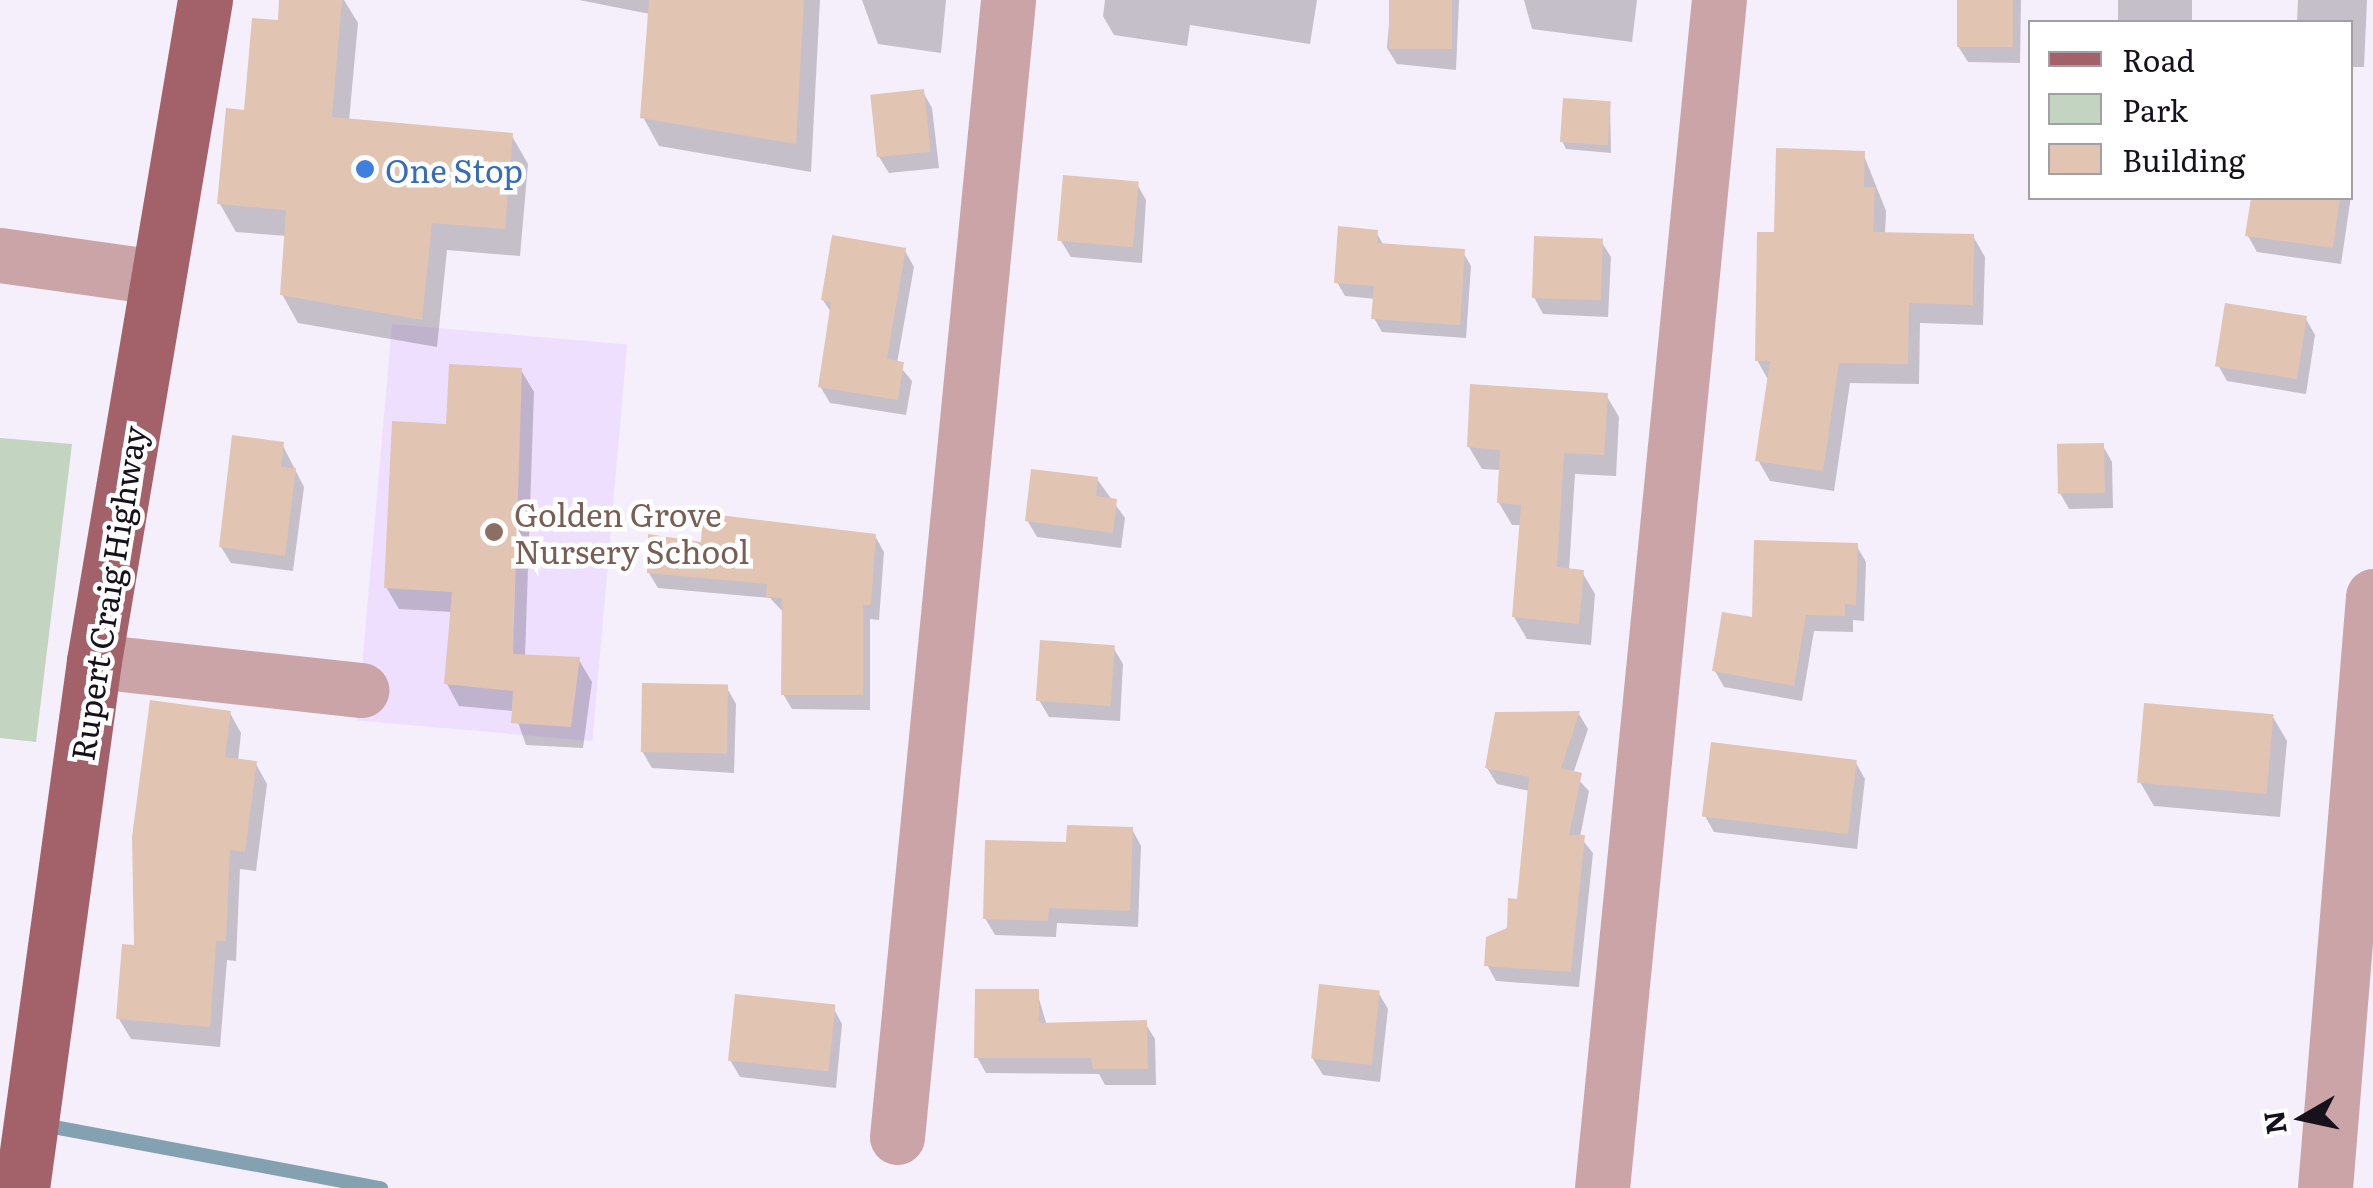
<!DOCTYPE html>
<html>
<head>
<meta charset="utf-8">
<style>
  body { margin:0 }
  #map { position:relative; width:2373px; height:1188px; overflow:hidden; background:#f5effc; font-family:Literata,serif }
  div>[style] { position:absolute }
  .built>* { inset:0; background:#efdfff; transform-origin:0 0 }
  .green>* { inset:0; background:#c3d4c1 }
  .shadow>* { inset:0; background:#0003; transform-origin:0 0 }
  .stream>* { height:14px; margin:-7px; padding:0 7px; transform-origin:7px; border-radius:7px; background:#84a1b2 }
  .building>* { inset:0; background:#e2c4b3; transform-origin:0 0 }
  .minor>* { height:55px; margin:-27.5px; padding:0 27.5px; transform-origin:27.5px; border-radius:27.5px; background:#caa4a7 }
  .major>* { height:55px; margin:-27.5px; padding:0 27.5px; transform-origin:27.5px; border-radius:27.5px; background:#a36269 }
  .dots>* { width:28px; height:28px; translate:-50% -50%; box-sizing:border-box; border:5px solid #fff; border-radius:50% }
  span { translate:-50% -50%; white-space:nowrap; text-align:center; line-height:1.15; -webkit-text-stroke:9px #fff; paint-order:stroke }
  .shop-label { font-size:32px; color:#366cbe }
  .left { translate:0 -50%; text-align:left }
  .education-label { font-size:32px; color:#785e54 }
  .street-label { font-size:32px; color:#17111c }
  .legend { position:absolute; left:2028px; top:20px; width:325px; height:180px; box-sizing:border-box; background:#fff; border:2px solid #a2a0a4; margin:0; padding:12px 18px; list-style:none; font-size:30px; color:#17111c }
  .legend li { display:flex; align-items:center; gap:20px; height:50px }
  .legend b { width:50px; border:2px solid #a2a0a4 }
  .north { position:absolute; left:2253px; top:1068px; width:100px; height:100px; -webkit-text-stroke:8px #fff; paint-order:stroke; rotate:261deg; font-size:28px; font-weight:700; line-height:40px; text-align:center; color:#17111c }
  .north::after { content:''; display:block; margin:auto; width:35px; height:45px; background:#17111c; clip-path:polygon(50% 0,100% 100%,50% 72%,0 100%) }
</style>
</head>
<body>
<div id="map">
  <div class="built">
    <div style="left:392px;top:324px;width:236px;height:398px;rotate:5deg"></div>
  </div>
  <div class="green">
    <div style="clip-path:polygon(0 438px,72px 444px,36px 742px,0 738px)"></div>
  </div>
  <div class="shadow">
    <div style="clip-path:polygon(282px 0,344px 0,358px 23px,349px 121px,512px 136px,528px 164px,520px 256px,447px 250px,437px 347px,298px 323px,282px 294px,287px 236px,236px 232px,220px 204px,280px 23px)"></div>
    <div style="clip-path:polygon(579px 0,820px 0,811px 172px,659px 146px,643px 117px,650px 14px)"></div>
    <div style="clip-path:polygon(862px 0,946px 0,941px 53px,878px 44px)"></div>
    <div style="clip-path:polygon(1105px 0,1317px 0,1310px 44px,1190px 25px,1187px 46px,1114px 35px,1103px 16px)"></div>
    <div style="clip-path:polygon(1391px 0,1459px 0,1456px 70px,1397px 64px,1387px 48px)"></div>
    <div style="clip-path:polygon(1524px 0,1637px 0,1632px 42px,1532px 29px)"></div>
    <div style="clip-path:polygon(1959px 0,2021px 0,2020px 63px,1968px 62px,1958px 46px)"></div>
    <div style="left:2118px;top:0;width:74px;height:22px"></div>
    <div style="clip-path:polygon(2298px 0,2367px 0,2364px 67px,2350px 67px,2350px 22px,2297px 22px)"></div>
    <div style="clip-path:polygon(923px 92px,932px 108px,939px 168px,889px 173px,879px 157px)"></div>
    <div style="clip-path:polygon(1610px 104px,1611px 153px,1566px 149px,1562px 141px)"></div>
    <div style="clip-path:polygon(1863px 153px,1886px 211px,1885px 235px,1973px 236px,1985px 257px,1983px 325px,1920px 323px,1919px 384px,1850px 383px,1834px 491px,1770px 481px,1758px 460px,1770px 383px,1757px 360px,1776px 234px)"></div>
    <div style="clip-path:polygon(1137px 184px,1146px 200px,1142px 263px,1071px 257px,1061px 241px)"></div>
    <div style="clip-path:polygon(2351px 196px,2341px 264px,2257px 252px,2248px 236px,2253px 198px)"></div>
    <div style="clip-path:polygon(1376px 232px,1384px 246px,1463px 252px,1471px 266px,1466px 338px,1382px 332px,1374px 318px,1376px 299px,1345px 296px,1337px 282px)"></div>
    <div style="clip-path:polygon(1601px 241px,1611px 257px,1608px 317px,1543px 314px,1534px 297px)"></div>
    <div style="clip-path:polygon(905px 251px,914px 267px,897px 363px,912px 381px,906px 415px,830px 403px,820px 386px,832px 314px,823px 300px)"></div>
    <div style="clip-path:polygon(2306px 319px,2315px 335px,2306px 394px,2227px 381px,2218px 365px)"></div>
    <div style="clip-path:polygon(521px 370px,534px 392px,525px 657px,579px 660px,592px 682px,583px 748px,526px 745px,514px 711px,459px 706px,447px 684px,452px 612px,399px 609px,386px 587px,448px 427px)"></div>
    <div style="clip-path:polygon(1606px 395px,1619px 417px,1616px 476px,1575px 474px,1569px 571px,1582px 572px,1595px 594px,1591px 645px,1527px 639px,1514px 617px,1522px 525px,1512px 525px,1499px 503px,1501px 470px,1482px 469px,1469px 447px)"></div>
    <div style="clip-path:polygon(282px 444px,304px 487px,293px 571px,231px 563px,221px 547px)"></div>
    <div style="clip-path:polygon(2103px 446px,2112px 462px,2113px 508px,2069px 509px,2060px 493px)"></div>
    <div style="clip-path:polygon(1097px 479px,1125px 518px,1121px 548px,1037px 537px,1027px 520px)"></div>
    <div style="clip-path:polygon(875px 536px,884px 552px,879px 620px,870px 619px,870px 710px,792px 709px,783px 694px,784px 613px,770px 598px,658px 588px,649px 573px)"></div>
    <div style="clip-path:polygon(1856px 545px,1866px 562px,1864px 621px,1853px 620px,1853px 632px,1814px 631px,1802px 701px,1724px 687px,1715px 671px)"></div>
    <div style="clip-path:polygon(1113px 647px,1123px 664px,1120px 721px,1049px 717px,1039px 700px)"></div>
    <div style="clip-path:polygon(727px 688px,736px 704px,734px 773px,652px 768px,642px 751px)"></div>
    <div style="clip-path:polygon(230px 713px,241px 733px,238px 761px,256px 764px,267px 784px,256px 871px,240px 869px,236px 961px,227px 960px,220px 1047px,131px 1039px,119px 1019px,136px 948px)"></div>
    <div style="clip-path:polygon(1579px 714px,1588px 729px,1573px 774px,1589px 791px,1580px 837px,1593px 853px,1579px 987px,1496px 981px,1487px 965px,1520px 902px,1530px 791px,1497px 784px,1487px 768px)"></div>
    <div style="clip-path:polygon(2273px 717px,2287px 741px,2280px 817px,2154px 806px,2140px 782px)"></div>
    <div style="clip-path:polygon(1856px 763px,1865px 779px,1857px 849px,1714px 832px,1705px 816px)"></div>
    <div style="clip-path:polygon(1132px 829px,1141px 846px,1138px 927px,1057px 923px,1056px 937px,995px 935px,985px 918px,1068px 845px)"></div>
    <div style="clip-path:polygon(1037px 992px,1047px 1026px,1145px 1023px,1155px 1039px,1156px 1085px,1105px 1085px,1099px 1074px,986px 1073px,977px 1057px)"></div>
    <div style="clip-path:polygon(1378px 992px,1388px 1009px,1380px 1082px,1323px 1075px,1313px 1059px)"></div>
    <div style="clip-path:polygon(833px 1007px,842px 1024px,836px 1088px,740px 1077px,730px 1060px)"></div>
  </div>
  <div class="stream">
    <div style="left:43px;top:1125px;width:344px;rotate:10.6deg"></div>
  </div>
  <div class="building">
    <div style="clip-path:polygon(279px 0,342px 0,332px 117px,513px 133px,505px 229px,432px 223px,422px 320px,280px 295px,286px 210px,217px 204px,226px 108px,244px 110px,252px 18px,278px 20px)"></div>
    <div style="clip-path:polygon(649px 0,804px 0,796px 144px,640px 118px)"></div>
    <div style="left:1389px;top:0;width:63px;height:49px"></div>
    <div style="left:1957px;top:0;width:56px;height:47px"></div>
    <div style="left:924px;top:89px;width:63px;height:54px;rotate:84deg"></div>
    <div style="left:1563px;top:98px;width:48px;height:44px;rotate:4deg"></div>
    <div style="clip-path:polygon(1776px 148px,1865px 151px,1864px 187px,1875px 187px,1873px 232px,1974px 234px,1973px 305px,1909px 303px,1908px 364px,1839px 363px,1823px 471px,1755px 461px,1770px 361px,1755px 361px,1757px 232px,1774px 232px)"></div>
    <div style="left:1063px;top:175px;width:76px;height:66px;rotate:5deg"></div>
    <div style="clip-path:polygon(2251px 198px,2340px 198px,2333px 248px,2245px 236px)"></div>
    <div style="clip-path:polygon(1338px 226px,1378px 230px,1377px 243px,1465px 249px,1460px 325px,1371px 319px,1374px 286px,1334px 283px)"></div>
    <div style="clip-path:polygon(832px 235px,906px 248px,887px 359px,904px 362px,898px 400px,818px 387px,831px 302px,821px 300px)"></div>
    <div style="left:1534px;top:236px;width:69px;height:62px;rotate:2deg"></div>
    <div style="left:2225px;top:303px;width:83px;height:64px;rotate:9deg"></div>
    <div style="clip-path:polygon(449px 364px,522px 368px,513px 654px,580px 657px,571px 727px,511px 723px,513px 691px,444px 684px,452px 592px,384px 588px,392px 421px,446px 424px)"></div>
    <div style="clip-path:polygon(1470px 384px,1608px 393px,1604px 455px,1564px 453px,1557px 567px,1584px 570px,1579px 624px,1512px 617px,1521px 505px,1497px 503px,1500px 450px,1467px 447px)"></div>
    <div style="clip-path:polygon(232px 435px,284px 442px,281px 467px,296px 468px,285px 556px,219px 547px)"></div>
    <div style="left:2104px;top:443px;width:50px;height:47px;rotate:89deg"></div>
    <div style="clip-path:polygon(1031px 469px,1098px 477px,1096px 496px,1117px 499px,1113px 533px,1025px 521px)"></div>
    <div style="clip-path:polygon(703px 513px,876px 534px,871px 605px,863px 605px,863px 695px,781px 695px,782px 598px,766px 597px,767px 584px,647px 573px,648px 534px,701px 542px)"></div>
    <div style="clip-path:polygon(1754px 540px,1858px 543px,1856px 605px,1845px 604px,1845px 616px,1806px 615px,1794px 686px,1712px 671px,1722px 612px,1752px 617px)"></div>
    <div style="left:1040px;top:640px;width:75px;height:61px;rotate:4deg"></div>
    <div style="left:642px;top:683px;width:86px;height:69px;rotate:1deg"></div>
    <div style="clip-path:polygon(150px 700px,231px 711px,225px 757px,257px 761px,245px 852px,230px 850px,226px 941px,216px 941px,210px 1027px,116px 1019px,122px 944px,134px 945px,132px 837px)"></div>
    <div style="left:2144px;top:703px;width:130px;height:80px;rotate:5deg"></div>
    <div style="clip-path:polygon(1580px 711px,1561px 768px,1582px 773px,1569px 835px,1585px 835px,1571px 972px,1484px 966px,1486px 937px,1507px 928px,1508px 898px,1517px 899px,1529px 777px,1485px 768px,1495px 712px)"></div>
    <div style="left:1711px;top:742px;width:147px;height:75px;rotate:7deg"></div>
    <div style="clip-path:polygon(1067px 825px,1133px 827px,1130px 911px,1049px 908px,1048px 921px,983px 919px,985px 840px,1066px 842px)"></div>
    <div style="left:1319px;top:984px;width:61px;height:75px;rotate:6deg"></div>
    <div style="clip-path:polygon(975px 989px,1039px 989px,1039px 1023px,1147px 1020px,1148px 1069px,1093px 1069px,1091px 1058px,974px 1058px)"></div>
    <div style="left:735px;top:994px;width:101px;height:67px;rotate:6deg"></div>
  </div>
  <div class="minor">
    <div style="left:0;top:255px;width:158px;rotate:8deg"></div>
    <div style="left:94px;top:661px;width:269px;rotate:6.2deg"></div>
    <div style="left:897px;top:1137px;width:1142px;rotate:-84.42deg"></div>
    <div style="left:1602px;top:1188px;width:1194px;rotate:-84.38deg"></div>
    <div style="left:2325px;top:1188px;width:594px;rotate:-85.36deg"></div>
  </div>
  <div class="major">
    <div style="left:22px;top:1188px;width:532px;rotate:-82.22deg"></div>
    <div style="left:94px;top:661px;width:670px;rotate:-80.47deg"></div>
  </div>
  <div class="dots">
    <div style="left:365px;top:169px;background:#3f7fe0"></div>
    <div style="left:494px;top:532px;background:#8d6e63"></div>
  </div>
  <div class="shop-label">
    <span class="left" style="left:385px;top:169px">One Stop</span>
  </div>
  <div class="education-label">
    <span class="left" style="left:514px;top:532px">Golden Grove<br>Nursery School</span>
  </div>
  <div class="street-label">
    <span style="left:107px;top:593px;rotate:-81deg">Rupert Craig Highway</span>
  </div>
  <ul class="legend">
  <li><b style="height:12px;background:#a36269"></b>Road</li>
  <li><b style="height:28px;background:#c3d4c1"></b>Park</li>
  <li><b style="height:28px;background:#e2c4b3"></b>Building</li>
  </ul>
  <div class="north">N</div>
</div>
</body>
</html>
